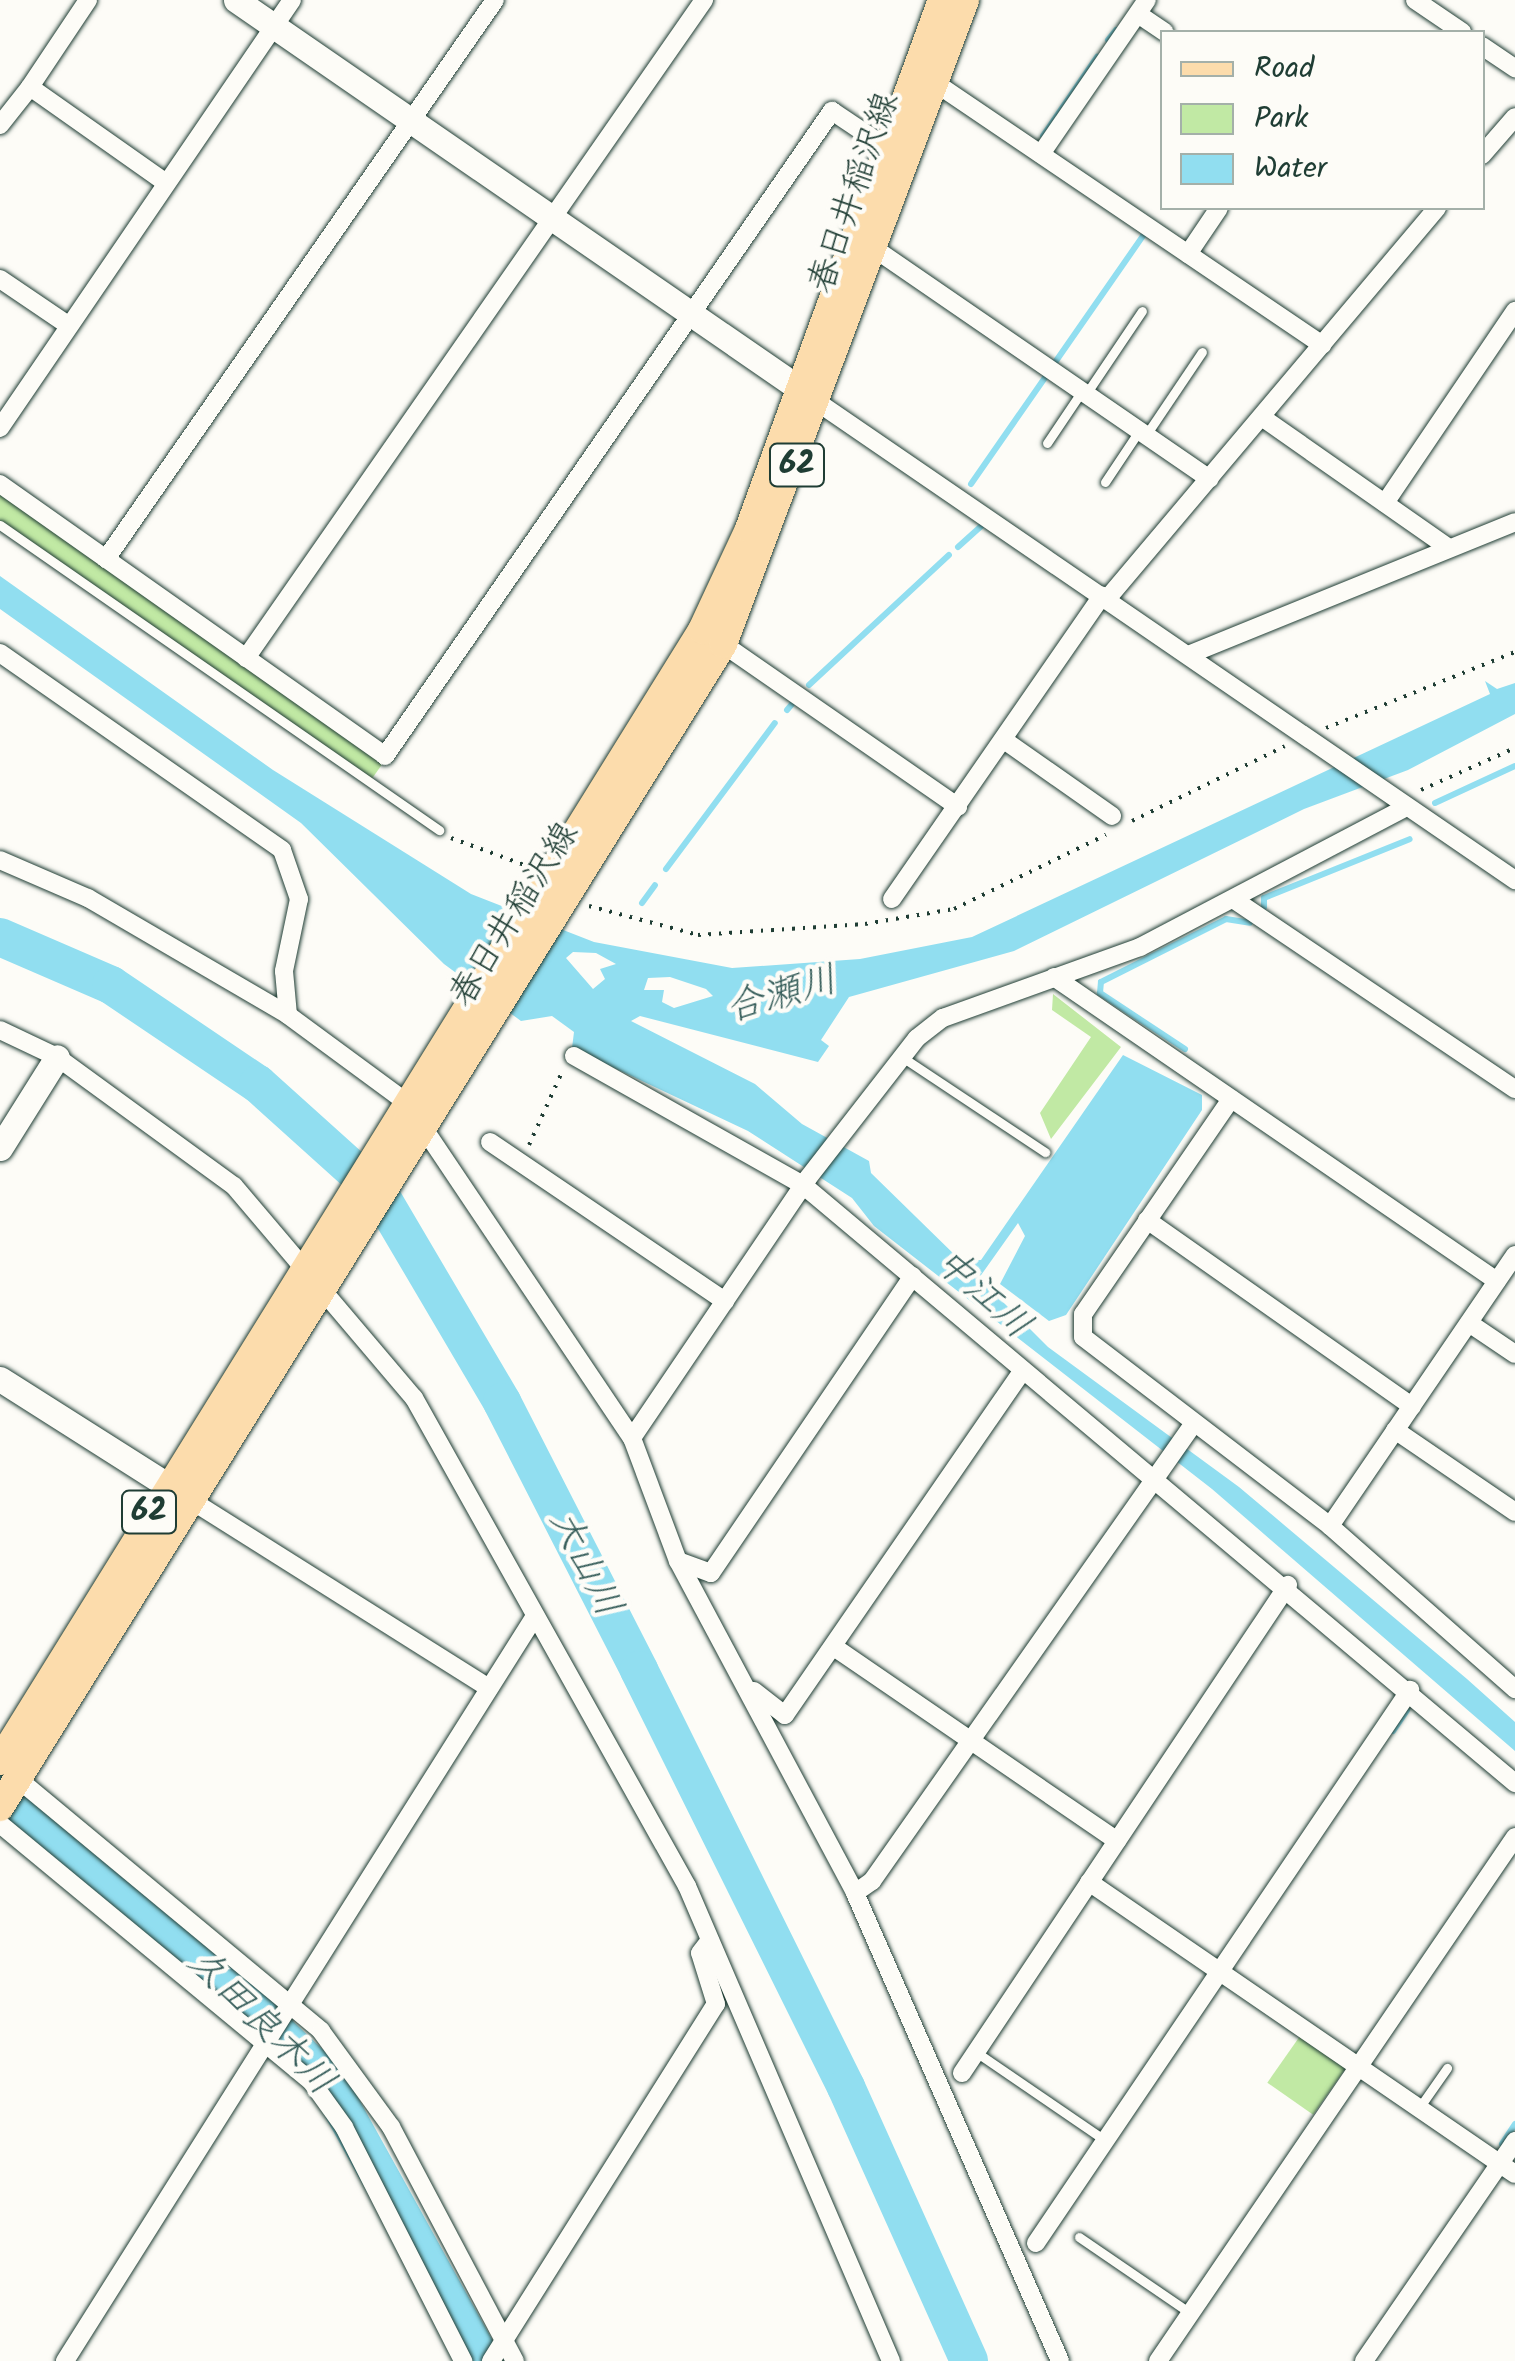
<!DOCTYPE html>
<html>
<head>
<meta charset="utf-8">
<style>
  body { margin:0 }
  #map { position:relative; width:1515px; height:2361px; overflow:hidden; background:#fdfcf7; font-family:Kalam,"Klee One",sans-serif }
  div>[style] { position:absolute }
  .green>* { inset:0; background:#c1e9a4; transform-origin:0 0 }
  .water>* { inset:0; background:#91def0 }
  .stream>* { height:6px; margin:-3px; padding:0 3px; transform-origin:3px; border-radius:3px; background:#91def0 }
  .river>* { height:38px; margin:-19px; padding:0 19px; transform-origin:19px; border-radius:19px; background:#91def0 }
  .path>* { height:4px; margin-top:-2px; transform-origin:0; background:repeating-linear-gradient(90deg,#1f3d34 0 2.5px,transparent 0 10.5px) }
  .roads { filter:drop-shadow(0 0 2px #1f3d34) drop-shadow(0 0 2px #1f3d34) }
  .lane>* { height:9px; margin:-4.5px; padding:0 4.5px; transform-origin:4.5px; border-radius:4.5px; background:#fdfcf7 }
  .street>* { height:18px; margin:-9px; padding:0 9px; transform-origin:9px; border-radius:9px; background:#fdfcf7 }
  .secondary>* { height:25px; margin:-12.5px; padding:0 12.5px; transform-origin:12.5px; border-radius:12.5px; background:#fdfcf7 }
  .primary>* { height:28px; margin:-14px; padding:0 14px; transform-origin:14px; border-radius:14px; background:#fcdcac }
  span { translate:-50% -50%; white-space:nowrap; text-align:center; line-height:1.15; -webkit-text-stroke:9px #fdfcf7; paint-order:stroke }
  .shield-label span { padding:2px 8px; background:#fdfcf7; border:2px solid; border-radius:8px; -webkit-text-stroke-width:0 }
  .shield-label { font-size:32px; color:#1f3d34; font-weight:700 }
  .street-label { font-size:35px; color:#1f3d34 }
  .water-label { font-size:38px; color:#365d5a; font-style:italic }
  .legend { position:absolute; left:1160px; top:30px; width:325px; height:180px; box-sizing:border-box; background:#fdfcf7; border:2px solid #a4b0a9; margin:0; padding:12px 18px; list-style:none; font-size:30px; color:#1f3d34 }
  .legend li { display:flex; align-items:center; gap:20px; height:50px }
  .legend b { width:50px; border:2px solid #a4b0a9 }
</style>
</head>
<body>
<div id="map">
  <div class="green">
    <div style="left:0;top:494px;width:468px;height:23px;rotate:35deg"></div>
    <div style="clip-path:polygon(1053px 994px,1121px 1047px,1051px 1139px,1040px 1113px,1091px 1037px,1052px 1010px)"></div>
    <div style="left:1300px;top:2036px;width:56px;height:57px;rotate:35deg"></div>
  </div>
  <div class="water">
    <div style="clip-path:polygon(evenodd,0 576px,273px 770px,471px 894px,594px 942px,732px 968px,860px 959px,972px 937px,1490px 694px,1485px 681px,1497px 689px,1515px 683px,1515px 714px,1408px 770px,1304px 809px,1014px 951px,849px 997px,821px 1040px,829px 1046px,818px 1062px,640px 1016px,631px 1021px,755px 1084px,802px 1124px,869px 1161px,871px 1173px,960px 1260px,981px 1260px,1123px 1055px,1202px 1095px,1202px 1110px,1066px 1315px,1049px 1321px,1000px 1284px,1025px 1236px,1018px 1223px,979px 1278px,1048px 1347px,1239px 1487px,1467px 1679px,1515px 1722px,1515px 1751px,1212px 1489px,874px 1226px,852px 1198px,748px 1131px,572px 1048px,574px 1032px,552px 1016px,521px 1021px,444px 964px,301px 823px,0 609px,0 576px,573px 952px,596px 953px,616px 964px,600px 969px,605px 979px,593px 989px,566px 958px,573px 952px,0 576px,670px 977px,706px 989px,713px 996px,674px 1008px,662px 1002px,664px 990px,644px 990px,648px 978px,670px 977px)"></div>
  </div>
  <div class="stream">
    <div style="left:1108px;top:40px;width:13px;rotate:-51deg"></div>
    <div style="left:1043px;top:136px;width:96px;rotate:-55.6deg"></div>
    <div style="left:1056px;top:361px;width:156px;rotate:-55.2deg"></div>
    <div style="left:971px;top:484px;width:131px;rotate:-55.2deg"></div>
    <div style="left:958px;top:547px;width:31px;rotate:-42deg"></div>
    <div style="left:809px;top:685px;width:191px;rotate:-42.9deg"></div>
    <div style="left:787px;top:710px;width:8px;rotate:-50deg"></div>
    <div style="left:1435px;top:803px;width:88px;rotate:-24.8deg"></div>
    <div style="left:666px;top:869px;width:182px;rotate:-53.3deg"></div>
    <div style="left:642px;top:903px;width:22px;rotate:-54deg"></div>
    <div style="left:1264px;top:907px;width:9px;rotate:-90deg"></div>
    <div style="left:1264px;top:898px;width:157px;rotate:-22deg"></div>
    <div style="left:1185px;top:1049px;width:102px;rotate:-146.6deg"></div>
    <div style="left:1100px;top:993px;width:11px;rotate:-85deg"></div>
    <div style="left:1101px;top:982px;width:140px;rotate:-26.7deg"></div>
    <div style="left:1226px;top:919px;width:24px;rotate:9deg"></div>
    <div style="left:1393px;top:1731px;width:25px;rotate:-56deg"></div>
    <div style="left:1502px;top:2144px;width:24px;rotate:-57deg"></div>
  </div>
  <div class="river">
    <div style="left:0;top:937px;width:121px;rotate:23.4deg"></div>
    <div style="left:111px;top:985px;width:177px;rotate:34deg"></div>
    <div style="left:258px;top:1084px;width:163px;rotate:42deg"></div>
    <div style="left:379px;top:1193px;width:243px;rotate:59.5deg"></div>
    <div style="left:502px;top:1402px;width:301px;rotate:62.9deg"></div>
    <div style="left:639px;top:1670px;width:466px;rotate:63.6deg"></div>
    <div style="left:846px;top:2087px;width:300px;rotate:65.8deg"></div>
    <div style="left:0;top:1794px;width:255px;rotate:39.4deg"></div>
    <div style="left:197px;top:1956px;width:178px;rotate:43.6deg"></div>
    <div style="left:326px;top:2079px;width:322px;rotate:61deg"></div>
  </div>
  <div class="path">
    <div style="left:1326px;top:728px;width:204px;rotate:-21.9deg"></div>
    <div style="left:1421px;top:790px;width:103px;rotate:-24.1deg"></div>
    <div style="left:1132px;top:821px;width:170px;rotate:-26.1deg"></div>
    <div style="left:451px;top:838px;width:84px;rotate:20.2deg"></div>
    <div style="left:589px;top:906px;width:113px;rotate:14.9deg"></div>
    <div style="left:698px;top:935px;width:167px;rotate:-3.8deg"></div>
    <div style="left:865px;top:924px;width:90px;rotate:-9.6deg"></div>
    <div style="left:954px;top:909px;width:169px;rotate:-26deg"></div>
    <div style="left:529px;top:1145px;width:80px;rotate:-65.7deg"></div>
  </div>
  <div class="roads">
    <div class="lane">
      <div style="left:1086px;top:394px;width:100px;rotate:-56deg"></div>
      <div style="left:1146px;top:435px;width:100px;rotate:-56deg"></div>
      <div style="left:1047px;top:443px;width:63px;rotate:-56.1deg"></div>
      <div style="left:1105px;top:482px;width:61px;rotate:-56.3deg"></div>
      <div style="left:0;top:525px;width:535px;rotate:34.79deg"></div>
      <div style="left:902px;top:1057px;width:172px;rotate:33.6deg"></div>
      <div style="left:976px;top:2052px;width:158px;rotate:34.4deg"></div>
      <div style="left:1419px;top:2108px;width:49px;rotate:-55deg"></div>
      <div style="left:1079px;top:2237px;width:135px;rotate:34.4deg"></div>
    </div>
    <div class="street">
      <div style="left:88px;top:0;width:105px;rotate:123.7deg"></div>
      <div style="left:30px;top:87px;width:166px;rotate:35.2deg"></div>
      <div style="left:1415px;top:0;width:57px;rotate:34.2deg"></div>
      <div style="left:1138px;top:14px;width:32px;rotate:34deg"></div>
      <div style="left:1482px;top:46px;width:40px;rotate:34deg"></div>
      <div style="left:934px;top:82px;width:469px;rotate:34.1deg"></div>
      <div style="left:0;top:125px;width:48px;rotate:-51.7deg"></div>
      <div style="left:1041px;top:154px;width:187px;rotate:-55.5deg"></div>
      <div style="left:1482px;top:155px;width:50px;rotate:-49deg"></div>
      <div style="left:875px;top:249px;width:406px;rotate:34.5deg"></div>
      <div style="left:1188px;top:254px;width:55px;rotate:-56deg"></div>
      <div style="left:0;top:279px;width:82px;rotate:34.1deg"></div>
      <div style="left:810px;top:397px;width:855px;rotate:34.42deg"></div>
      <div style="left:1263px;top:418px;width:227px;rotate:35deg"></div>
      <div style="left:0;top:428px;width:518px;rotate:-55.7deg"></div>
      <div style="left:0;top:484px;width:471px;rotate:35.2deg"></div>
      <div style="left:385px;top:756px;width:785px;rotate:-55.28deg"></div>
      <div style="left:832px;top:111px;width:66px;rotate:33.9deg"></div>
      <div style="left:1385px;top:503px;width:232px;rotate:-55.9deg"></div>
      <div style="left:106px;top:559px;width:681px;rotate:-55.17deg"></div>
      <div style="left:1107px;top:599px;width:512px;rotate:-49.84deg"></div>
      <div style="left:723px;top:644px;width:286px;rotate:34.7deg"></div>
      <div style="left:0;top:653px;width:344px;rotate:34.9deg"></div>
      <div style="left:282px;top:850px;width:52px;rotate:70.9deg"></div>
      <div style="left:299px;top:899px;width:74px;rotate:101.8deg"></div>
      <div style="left:284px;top:971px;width:44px;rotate:84.8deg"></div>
      <div style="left:288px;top:1015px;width:147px;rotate:36.4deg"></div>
      <div style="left:406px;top:1102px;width:405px;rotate:56.1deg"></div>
      <div style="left:632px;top:1438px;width:131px;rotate:69.5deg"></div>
      <div style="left:678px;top:1561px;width:376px;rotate:61.9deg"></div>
      <div style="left:855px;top:1893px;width:511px;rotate:66.34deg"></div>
      <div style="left:1188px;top:655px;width:353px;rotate:-22.1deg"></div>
      <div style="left:246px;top:658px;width:802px;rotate:-55.16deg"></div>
      <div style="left:1004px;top:740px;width:132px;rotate:35.1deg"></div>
      <div style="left:0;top:860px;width:96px;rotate:23.4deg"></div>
      <div style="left:88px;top:898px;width:232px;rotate:30.3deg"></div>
      <div style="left:892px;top:899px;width:369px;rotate:-55.3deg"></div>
      <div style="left:1236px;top:901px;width:336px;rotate:34deg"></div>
      <div style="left:1054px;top:977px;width:537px;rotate:34.46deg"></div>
      <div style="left:0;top:1030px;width:63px;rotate:25.3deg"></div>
      <div style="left:57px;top:1057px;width:219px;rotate:36.1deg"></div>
      <div style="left:234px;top:1186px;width:278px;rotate:49.7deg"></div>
      <div style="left:414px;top:1398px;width:559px;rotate:60.78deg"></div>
      <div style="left:687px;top:1886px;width:517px;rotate:66.76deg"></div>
      <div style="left:574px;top:1056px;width:263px;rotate:29.4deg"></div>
      <div style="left:803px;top:1185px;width:930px;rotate:40.03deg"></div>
      <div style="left:1231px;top:1099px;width:261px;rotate:124.5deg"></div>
      <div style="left:1083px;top:1314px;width:23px;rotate:90deg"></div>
      <div style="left:1083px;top:1337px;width:311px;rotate:37.4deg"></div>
      <div style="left:1330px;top:1526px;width:247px;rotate:41.4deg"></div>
      <div style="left:490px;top:1142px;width:284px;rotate:34.1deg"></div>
      <div style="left:1147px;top:1220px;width:324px;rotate:35.1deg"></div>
      <div style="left:1469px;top:1323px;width:55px;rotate:34deg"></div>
      <div style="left:1395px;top:1430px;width:145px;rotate:34.3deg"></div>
      <div style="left:632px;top:1438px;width:314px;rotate:-55.9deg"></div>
      <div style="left:808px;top:1178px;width:177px;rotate:-52.1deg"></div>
      <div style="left:917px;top:1038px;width:33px;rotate:-38deg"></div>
      <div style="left:943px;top:1018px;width:209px;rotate:-19.8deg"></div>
      <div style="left:1140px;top:947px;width:301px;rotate:-27.7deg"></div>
      <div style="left:192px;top:1501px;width:351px;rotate:32.2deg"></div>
      <div style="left:1330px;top:1526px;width:328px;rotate:-55.7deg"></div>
      <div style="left:678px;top:1561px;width:35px;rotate:20deg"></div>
      <div style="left:711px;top:1573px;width:359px;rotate:-55.8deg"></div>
      <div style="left:834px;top:1647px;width:343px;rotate:34.4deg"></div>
      <div style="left:754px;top:1691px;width:39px;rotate:38deg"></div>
      <div style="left:785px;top:1715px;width:416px;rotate:-55.4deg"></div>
      <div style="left:18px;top:1779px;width:394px;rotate:39.7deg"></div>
      <div style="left:321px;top:2031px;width:119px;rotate:53.9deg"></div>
      <div style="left:391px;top:2127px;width:265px;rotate:62.1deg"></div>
      <div style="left:0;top:1824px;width:403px;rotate:39.6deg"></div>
      <div style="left:311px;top:2081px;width:57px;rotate:54.3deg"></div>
      <div style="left:344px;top:2127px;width:263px;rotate:63deg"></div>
      <div style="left:1089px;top:1882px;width:516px;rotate:34.43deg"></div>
      <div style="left:855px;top:1893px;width:21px;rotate:-35deg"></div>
      <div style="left:872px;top:1881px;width:560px;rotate:-54.89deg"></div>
      <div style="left:962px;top:2073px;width:587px;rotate:-56.26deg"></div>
      <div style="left:1036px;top:2243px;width:668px;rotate:-55.93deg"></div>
      <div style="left:65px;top:2361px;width:881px;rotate:-57.75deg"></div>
      <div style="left:491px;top:2361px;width:422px;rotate:-57.8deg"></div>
      <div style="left:716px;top:2004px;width:53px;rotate:-107.4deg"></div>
      <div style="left:700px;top:1953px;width:16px;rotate:-52deg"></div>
      <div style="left:1158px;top:2361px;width:634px;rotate:-55.73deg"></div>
      <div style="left:1364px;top:2361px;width:267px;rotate:-55.5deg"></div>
    </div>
    <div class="secondary">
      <div style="left:236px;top:0;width:685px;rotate:34.59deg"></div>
      <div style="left:0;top:1148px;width:107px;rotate:-57.9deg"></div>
      <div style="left:0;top:1379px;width:220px;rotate:32.4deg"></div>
    </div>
    <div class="primary">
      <div style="left:0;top:1761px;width:1331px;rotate:-58.17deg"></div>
      <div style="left:702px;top:630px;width:111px;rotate:-65deg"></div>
      <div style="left:749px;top:529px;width:563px;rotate:-69.96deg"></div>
      <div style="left:0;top:1807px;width:1369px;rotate:-58.13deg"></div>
      <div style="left:723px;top:644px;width:688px;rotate:-69.4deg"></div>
    </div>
  </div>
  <div class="shield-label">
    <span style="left:797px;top:465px">62</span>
    <span style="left:149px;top:1512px">62</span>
  </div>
  <div class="street-label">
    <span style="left:855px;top:193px;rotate:-71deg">春日井稲沢線</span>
    <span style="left:515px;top:915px;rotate:-58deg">春日井稲沢線</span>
  </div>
  <div class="water-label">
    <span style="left:782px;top:996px;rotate:-16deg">合瀬川</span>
    <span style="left:982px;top:1295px;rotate:42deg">中江川</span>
    <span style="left:584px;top:1564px;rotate:63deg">大山川</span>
    <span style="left:260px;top:2023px;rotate:45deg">久田良木川</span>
  </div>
  <ul class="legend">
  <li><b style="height:12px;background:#fcdcac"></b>Road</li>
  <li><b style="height:28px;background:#c1e9a4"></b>Park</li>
  <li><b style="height:28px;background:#91def0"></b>Water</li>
  </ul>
</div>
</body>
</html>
